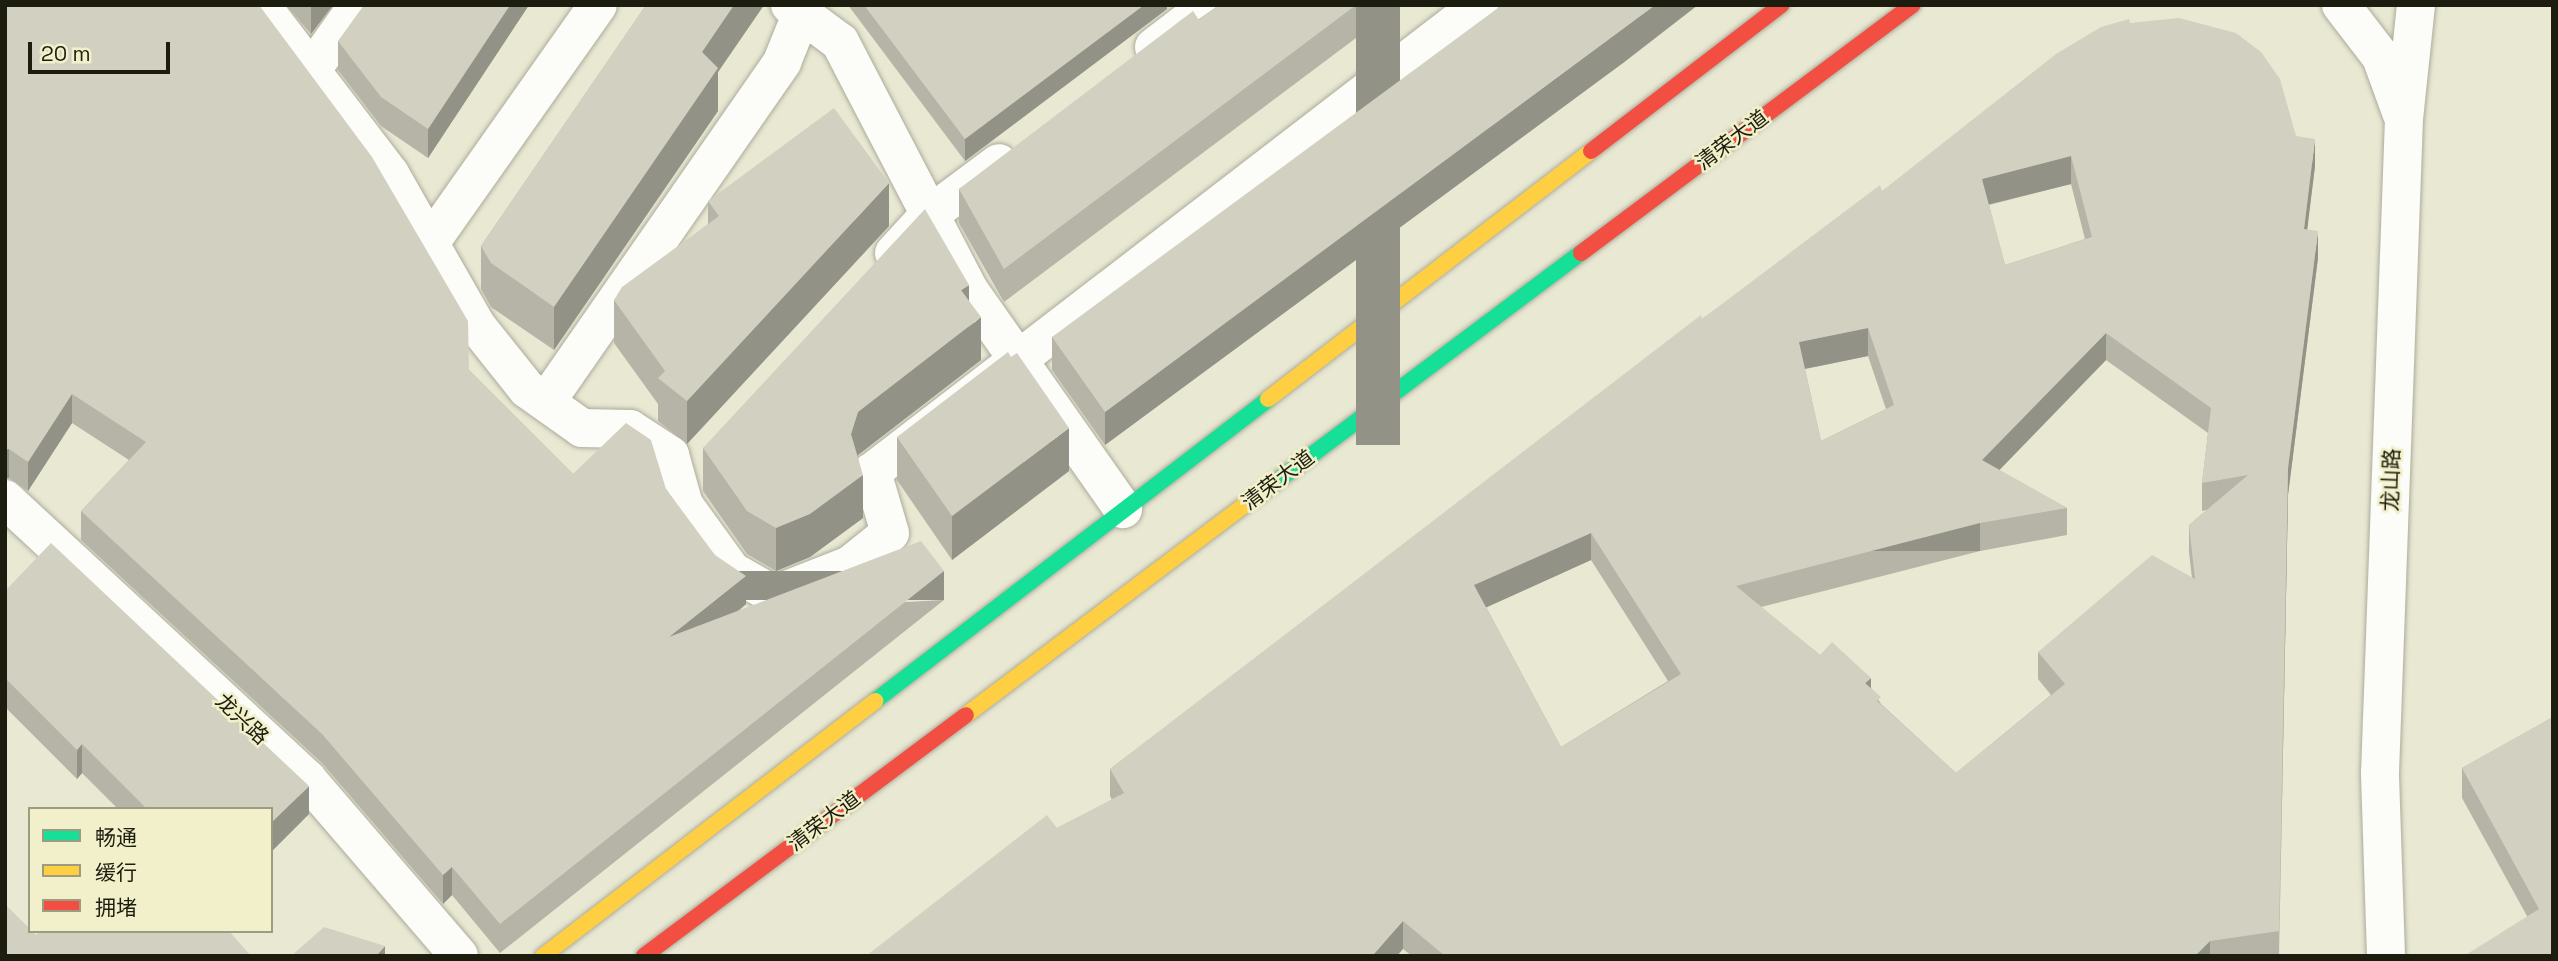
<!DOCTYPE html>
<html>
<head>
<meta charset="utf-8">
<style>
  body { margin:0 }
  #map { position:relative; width:2558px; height:961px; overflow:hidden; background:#e9e8d3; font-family:"Space Grotesk","Noto Sans SC",sans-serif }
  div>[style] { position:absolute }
  .roads { filter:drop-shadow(0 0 2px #acac9b) drop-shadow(0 0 2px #acac9b) }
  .street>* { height:38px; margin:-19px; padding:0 19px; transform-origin:19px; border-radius:19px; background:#fcfcf8 }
  .fast>* { height:16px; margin:-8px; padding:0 8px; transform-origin:8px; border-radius:8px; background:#16e098 }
  .slow>* { height:16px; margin:-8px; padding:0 8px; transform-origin:8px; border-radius:8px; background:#ffcf43 }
  .jam>* { height:16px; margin:-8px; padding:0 8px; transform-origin:8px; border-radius:8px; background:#f24e42 }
  .wall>* { inset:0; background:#b5b4a6 }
  .shaded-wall>* { inset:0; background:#939287; transform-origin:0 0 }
  .building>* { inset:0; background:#d2d1c1 }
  span { translate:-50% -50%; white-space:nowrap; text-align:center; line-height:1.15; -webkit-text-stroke:5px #f1f0cb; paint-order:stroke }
  .street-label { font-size:21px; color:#1d1d0f }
  .frame { position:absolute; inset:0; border:7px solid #1d1d0f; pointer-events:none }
  .legend { position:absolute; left:28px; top:807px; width:245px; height:126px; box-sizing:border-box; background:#f1f0cb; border:2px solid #9c9c80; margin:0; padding:9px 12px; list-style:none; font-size:21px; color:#1d1d0f }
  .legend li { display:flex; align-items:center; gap:14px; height:35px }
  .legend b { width:35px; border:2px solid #9c9c80 }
  .scale { position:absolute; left:28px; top:42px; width:142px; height:32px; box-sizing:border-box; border:4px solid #1d1d0f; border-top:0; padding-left:9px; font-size:21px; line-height:24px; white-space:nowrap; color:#1d1d0f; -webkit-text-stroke:5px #f1f0cb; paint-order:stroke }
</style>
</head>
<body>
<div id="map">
  <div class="roads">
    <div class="street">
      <div style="left:261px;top:5px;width:213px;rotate:52.6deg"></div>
      <div style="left:390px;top:174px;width:174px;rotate:60.3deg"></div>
      <div style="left:476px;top:325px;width:82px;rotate:51.4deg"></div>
      <div style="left:527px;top:389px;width:67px;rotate:35.3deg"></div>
      <div style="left:582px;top:428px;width:48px;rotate:1.2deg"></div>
      <div style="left:630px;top:429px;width:48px;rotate:33deg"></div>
      <div style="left:670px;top:455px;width:52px;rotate:74.4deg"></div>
      <div style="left:684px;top:505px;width:82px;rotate:54deg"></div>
      <div style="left:732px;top:571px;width:48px;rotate:29.7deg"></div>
      <div style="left:774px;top:595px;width:82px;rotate:-21.5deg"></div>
      <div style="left:850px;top:565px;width:51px;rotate:-38.7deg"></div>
      <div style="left:890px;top:533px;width:64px;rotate:-106.4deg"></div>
      <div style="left:872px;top:472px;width:766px;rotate:-37.57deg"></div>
      <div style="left:790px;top:5px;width:62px;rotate:36.5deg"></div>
      <div style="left:840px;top:42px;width:280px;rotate:62.5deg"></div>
      <div style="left:969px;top:290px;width:268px;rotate:54.9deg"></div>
      <div style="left:2341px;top:5px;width:66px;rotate:52.4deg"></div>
      <div style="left:2381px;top:57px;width:59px;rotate:70deg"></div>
      <div style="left:1154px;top:47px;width:69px;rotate:-37.4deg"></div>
      <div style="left:311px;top:71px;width:81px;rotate:-54.5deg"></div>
      <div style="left:430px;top:243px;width:291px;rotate:-54.8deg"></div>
      <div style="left:894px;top:253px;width:52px;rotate:-47.4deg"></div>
      <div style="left:929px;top:215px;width:87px;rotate:-36.6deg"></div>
      <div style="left:546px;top:402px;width:414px;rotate:-55.2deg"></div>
      <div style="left:782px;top:62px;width:61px;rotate:-68deg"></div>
      <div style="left:5px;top:499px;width:412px;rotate:42.8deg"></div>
      <div style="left:307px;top:779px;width:233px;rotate:49.3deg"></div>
      <div style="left:2386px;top:956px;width:183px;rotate:-91.9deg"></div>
      <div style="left:2380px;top:773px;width:654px;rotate:-87.9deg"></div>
      <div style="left:2404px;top:119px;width:115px;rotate:-84deg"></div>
    </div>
    <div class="fast">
      <div style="left:1257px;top:496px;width:405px;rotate:-36.9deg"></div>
      <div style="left:875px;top:701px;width:496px;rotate:-37.5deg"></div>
    </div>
    <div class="slow">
      <div style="left:1268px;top:399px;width:407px;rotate:-37.5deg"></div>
      <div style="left:966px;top:715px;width:364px;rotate:-37deg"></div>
      <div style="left:543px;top:956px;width:419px;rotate:-37.5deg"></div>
    </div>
    <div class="jam">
      <div style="left:1591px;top:151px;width:240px;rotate:-37.5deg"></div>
      <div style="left:1581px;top:253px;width:414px;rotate:-36.8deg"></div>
      <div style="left:644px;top:956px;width:402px;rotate:-36.8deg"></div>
    </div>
  </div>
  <div class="wall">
    <div style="clip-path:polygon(5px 5px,469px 370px,573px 474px,666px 489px,746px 604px,739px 611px,944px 600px,500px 953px,452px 895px,443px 904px,322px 763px,81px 540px,81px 511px,129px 460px,72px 423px,28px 491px,9px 478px,5px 479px)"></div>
    <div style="clip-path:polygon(286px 5px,333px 5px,311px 34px)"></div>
    <div style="clip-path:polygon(529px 5px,428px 158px,381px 126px,338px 70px,338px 41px)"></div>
    <div style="clip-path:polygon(646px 5px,764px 5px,718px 72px,718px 111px,554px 350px,491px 307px,481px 289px,481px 246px)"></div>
    <div style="clip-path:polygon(848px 5px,1167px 5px,1167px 9px,965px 161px)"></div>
    <div style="clip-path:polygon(1219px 5px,1400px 5px,1004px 302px,959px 223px,959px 189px)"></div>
    <div style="clip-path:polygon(evenodd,2130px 23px,2296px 136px,2315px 166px,2307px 229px,2318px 258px,2288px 495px,2279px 956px,1412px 956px,1403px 949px,1057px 828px,1112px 800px,1110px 796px,1110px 769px,1702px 319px,1882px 191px,2130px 23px,2071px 184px,2085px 239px,2005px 265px,1989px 205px,2071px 184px,2130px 23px,1868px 356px,1886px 409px,1821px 441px,1805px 369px,1868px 356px,2130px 23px,2106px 360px,2208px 433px,2202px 483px,2202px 511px,2207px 510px,2189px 525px,2189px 552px,2192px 578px,2038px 652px,2038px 679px,2051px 695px,1956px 773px,1881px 704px,1871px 688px,1820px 655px,1761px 607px,1980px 551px,2067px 535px,2067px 508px,1999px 470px,2106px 360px,2130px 23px,1591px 560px,1668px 681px,1561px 747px,1486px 607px,1591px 560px)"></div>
    <div style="clip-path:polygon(1627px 60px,1105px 445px,1052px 370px,1052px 337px)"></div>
    <div style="clip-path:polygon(708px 201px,889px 226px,687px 444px,658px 421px,658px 404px,614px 343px,614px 300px,708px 224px)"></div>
    <div style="clip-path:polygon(969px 300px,981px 360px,858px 455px,863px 518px,810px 557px,776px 571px,747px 554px,703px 491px,703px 448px)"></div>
    <div style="clip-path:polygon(897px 437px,1069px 471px,952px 560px,897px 480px)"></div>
    <div style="clip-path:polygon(5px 591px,309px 814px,271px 852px,271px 809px,118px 809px,82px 773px,77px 779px,5px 707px)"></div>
    <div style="clip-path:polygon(2553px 717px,2553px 956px,2527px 916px,2462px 798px,2462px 768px)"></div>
  </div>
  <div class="shaded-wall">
    <div style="clip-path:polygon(311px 5px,333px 5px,311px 34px)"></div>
    <div style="clip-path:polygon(510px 5px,529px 5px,428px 158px,428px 129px)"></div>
    <div style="clip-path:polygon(734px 5px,764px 5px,718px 72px,718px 111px,554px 350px,554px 307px,702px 52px)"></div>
    <div style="clip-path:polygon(1144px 5px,1167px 5px,1167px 9px,965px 161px,965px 139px)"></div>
    <div style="left:1356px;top:5px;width:44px;height:440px"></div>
    <div style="clip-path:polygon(1655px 5px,1698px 5px,1627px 60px,1105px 445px,1105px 412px)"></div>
    <div style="clip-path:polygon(2315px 139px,2315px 166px,2304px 256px,2304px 229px)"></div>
    <div style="clip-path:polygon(2071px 156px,2071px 184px,1982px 206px,1982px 179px)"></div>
    <div style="clip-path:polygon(889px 183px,889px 226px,687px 444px,687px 401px)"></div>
    <div style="clip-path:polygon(2318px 231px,2318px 258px,2288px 495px,2279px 956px,2288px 468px)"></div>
    <div style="clip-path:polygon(969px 285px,969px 327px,981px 317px,981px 360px,858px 455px,851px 477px,851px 434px,858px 412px,961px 290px)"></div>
    <div style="clip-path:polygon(1868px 328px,1868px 356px,1799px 370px,1799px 342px)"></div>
    <div style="clip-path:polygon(2106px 333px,2106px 360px,1982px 488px,1982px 460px)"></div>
    <div style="clip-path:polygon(72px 394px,72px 423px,28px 491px,28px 462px)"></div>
    <div style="clip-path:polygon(1069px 428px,1069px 471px,952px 560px,952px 516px)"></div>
    <div style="left:9px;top:449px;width:29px;height:4px;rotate:90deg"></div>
    <div style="clip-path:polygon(863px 475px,863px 518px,810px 557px,776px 571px,776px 528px)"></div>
    <div style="left:1980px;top:523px;width:28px;height:252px;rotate:90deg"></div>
    <div style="clip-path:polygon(1591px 533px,1591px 560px,1474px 613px,1474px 585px)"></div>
    <div style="left:944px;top:571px;width:29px;height:567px;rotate:90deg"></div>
    <div style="clip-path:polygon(746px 576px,746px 604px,669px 666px,669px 637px)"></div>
    <div style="clip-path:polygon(1871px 678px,1871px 705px,1865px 683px)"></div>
    <div style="clip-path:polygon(82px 744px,82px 773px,77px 779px,77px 750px)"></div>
    <div style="clip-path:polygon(309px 786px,309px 814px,271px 852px,271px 823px)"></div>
    <div style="clip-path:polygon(452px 867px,452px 895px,443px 904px,443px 875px)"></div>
    <div style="clip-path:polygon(1403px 921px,1403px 949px,1397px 956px,1372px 956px)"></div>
    <div style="clip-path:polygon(2210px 941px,2210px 956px,2195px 956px)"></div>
    <div style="clip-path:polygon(385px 946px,385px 956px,376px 956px)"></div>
  </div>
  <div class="building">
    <div style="clip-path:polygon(5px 5px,259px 5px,372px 157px,468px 321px,469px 370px,573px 474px,626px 423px,651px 440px,666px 489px,715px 555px,746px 576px,669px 637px,921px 541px,944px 571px,500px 924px,452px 867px,443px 875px,322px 734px,81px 511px,146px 442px,72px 394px,28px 462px,9px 449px,5px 450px)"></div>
    <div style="clip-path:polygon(364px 5px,510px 5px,428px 129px,381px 97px,338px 41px)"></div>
    <div style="clip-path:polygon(646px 5px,734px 5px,702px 52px,718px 68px,554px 307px,491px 263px,481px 246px)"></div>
    <div style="clip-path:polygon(864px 5px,1144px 5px,965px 139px)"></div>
    <div style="clip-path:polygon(1219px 5px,1356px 5px,1004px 269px,959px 189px,1193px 11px,1199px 20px)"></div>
    <div style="clip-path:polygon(1502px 5px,1655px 5px,1105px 412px,1052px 337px)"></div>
    <div style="clip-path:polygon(evenodd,2179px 18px,2236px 33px,2261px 52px,2280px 79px,2296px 136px,2315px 139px,2304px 229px,2318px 231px,2288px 468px,2279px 931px,2210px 941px,2195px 956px,1445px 956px,1403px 921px,1372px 956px,866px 956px,1047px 815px,1057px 828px,1124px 793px,1110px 769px,1701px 315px,1702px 319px,1880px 185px,1882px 191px,2056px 54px,2101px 27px,2129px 19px,2130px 23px,2179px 18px,2071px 156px,2092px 237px,2005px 265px,1982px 179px,2071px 156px,2179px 18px,1868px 328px,1894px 405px,1821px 441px,1799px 342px,1868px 328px,2179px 18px,2106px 333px,2211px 408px,2202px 483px,2248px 475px,2189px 525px,2195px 579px,2152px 555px,2038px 652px,2065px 684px,1956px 773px,1877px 701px,1881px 697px,1865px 683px,1871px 678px,1832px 642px,1820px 655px,1736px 586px,1980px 523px,2067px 508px,1982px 460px,2106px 333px,2179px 18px,1591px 533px,1681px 674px,1561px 747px,1474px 585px,1591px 533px)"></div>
    <div style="clip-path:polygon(834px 108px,889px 183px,687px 401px,658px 378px,665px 371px,614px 300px,622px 287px,719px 216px,708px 201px)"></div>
    <div style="clip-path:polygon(925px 209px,969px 285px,961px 290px,981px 317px,858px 412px,851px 434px,863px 475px,810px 514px,776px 528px,747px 511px,703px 448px)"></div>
    <div style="clip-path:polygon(1008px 352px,1011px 357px,1017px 353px,1069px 428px,952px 516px,897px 437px)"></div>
    <div style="clip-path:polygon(51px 543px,309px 786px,271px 823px,271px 809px,147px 809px,82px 744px,77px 750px,5px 678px,5px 591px)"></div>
    <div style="clip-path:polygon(2553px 717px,2553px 956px,2464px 956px,2539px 909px,2462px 768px)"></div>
    <div style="clip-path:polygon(5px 904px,30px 929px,30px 931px,32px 931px,36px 935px,39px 931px,229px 931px,251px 956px,5px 956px)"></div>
    <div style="clip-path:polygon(324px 927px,385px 946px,376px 956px,291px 956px)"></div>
  </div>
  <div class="street-label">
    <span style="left:1732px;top:140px;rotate:-37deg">清荣大道</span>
    <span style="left:1278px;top:480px;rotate:-37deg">清荣大道</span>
    <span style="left:2391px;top:480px;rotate:-88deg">龙山路</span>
    <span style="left:242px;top:719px;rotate:43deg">龙兴路</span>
    <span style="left:824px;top:821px;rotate:-37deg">清荣大道</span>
  </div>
  <div class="frame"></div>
  <ul class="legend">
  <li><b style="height:9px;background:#16e098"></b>畅通</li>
  <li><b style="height:9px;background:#ffcf43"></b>缓行</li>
  <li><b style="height:9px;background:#f24e42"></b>拥堵</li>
  </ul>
  <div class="scale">20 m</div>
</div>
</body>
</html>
